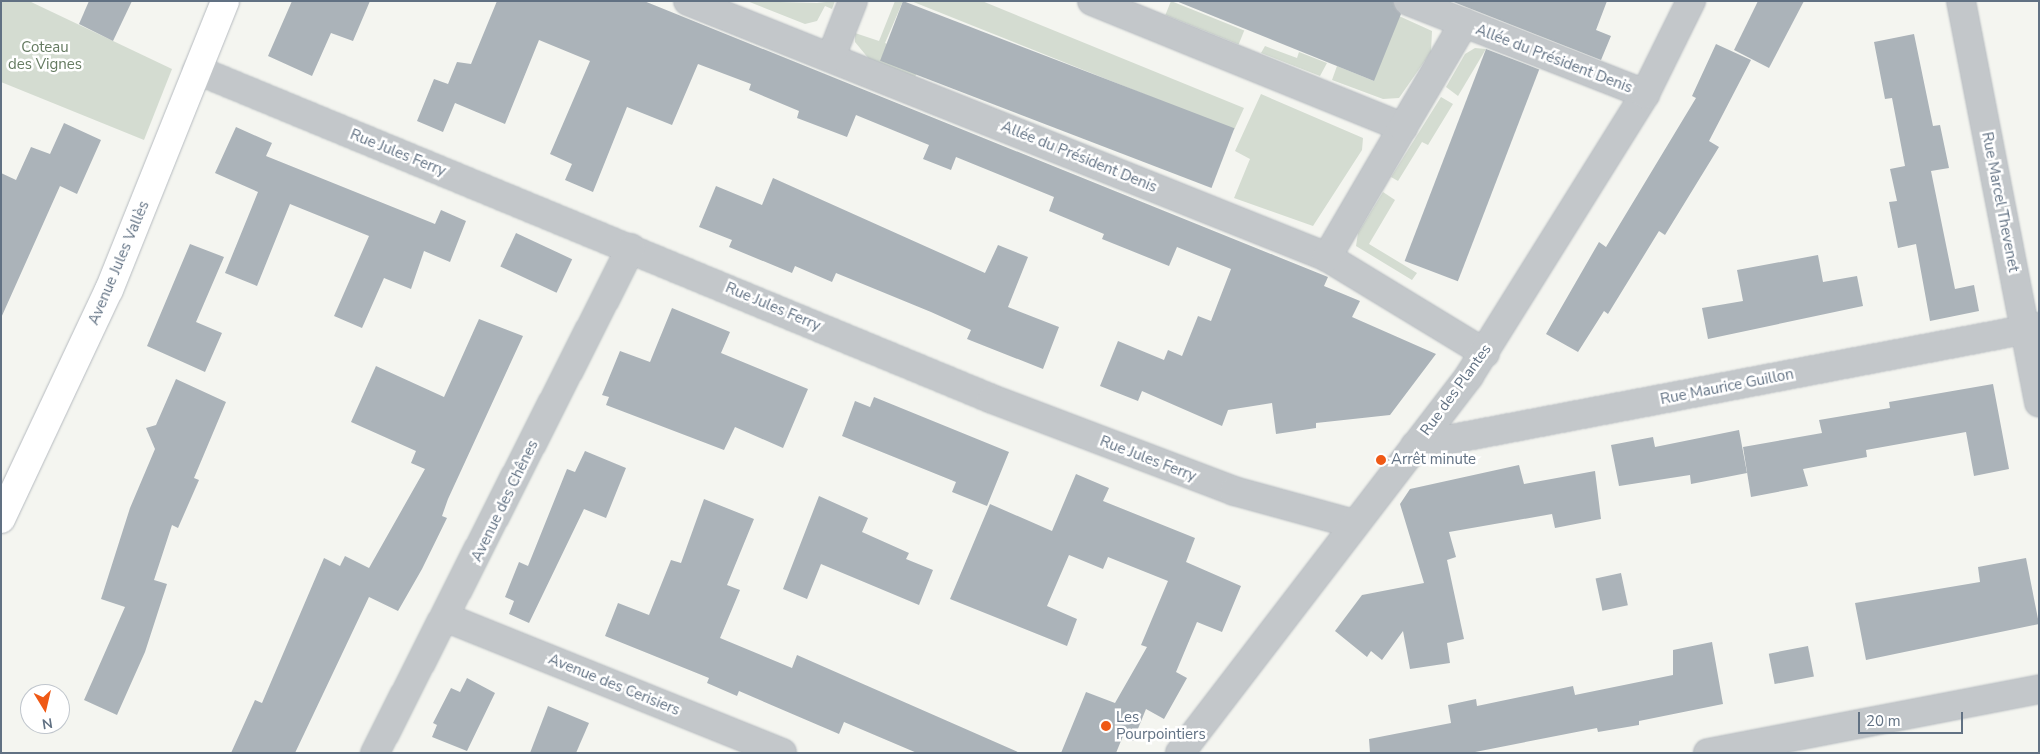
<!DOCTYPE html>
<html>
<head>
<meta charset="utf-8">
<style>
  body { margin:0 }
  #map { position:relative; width:2040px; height:754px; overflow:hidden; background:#f4f5f0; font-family:"Nunito Sans",sans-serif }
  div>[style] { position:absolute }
  .green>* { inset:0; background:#d4dcd1; transform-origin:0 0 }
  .building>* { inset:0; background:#abb3b9; transform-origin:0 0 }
  .roads { filter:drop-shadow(0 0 1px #b5babf) drop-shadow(0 0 1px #b5babf) }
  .minor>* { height:28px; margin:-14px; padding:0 14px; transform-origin:14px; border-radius:14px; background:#c3c7ca }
  .secondary>* { height:28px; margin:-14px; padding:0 14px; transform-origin:14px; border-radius:14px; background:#fff }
  .dots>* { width:14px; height:14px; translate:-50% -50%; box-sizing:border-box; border:2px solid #fff; border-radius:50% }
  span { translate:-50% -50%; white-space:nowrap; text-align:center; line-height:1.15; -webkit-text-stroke:5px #fff; paint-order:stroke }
  .park-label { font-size:15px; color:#647a60 }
  .street-label { font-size:15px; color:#617183 }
  .poi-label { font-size:15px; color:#617183 }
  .left { translate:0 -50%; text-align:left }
  .frame { position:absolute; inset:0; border:2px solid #617183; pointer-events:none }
  .north { position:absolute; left:20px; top:684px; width:50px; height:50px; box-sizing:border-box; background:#fff; border:1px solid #c0c6cd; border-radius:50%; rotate:171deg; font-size:14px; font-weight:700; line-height:20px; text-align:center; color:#617183 }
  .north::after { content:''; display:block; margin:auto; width:18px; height:22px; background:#ef5915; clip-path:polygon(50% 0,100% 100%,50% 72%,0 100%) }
  .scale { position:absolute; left:1858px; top:712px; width:105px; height:22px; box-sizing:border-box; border:2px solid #617183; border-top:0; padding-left:6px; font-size:15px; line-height:18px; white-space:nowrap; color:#617183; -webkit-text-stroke:4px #fff; paint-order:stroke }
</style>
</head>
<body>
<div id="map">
  <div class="green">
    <div style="clip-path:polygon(1px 1px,29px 1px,172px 69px,144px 140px,1px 82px)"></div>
    <div style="clip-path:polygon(747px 1px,817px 3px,835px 1px,832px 9px,825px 6px,817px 21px,805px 24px)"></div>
    <div style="clip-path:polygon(895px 1px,903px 1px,885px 43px,923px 60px,915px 77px,869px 59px,855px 42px,855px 33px,879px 41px)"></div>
    <div style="clip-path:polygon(911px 1px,982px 1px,1244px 108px,1234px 130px)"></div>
    <div style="left:1171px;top:1px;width:79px;height:15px;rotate:22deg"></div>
    <div style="clip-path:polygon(1366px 1px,1432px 31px,1431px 52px,1399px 98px,1383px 99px,1332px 80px,1337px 66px,1374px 81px)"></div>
    <div style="clip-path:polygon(1265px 46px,1297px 58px,1299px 52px,1327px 63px,1320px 76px,1261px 53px)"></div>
    <div style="clip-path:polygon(1475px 48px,1486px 49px,1458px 96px,1446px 87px,1465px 54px)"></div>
    <div style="clip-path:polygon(1261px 94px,1363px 138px,1362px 150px,1313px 226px,1234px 198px,1250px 159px,1235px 151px)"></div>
    <div style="clip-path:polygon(1441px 97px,1453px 104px,1428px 145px,1422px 142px,1398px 181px,1391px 177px)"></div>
    <div style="clip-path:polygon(1383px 192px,1395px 200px,1369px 244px,1417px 273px,1412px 280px,1356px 246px,1358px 233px)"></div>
  </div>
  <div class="building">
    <div style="clip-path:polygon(89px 1px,132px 1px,113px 41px,79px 24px)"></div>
    <div style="clip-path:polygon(292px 1px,370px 1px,353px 41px,331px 33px,312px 76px,268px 56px)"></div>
    <div style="clip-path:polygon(497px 1px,644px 1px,1328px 277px,1324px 286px,1360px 301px,1352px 317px,1436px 354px,1390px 415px,1316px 423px,1316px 428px,1276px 434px,1272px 403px,1228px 410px,1222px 426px,1142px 391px,1138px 401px,1100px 386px,1118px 341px,1164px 360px,1168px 350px,1182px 356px,1198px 316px,1211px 321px,1231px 269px,1177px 247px,1169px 266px,1102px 239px,1104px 234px,1049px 211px,1054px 197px,956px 157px,951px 170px,923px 159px,929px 145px,856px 115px,847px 137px,797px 118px,799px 111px,749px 90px,751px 84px,698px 64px,672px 125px,627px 107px,593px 192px,565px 180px,572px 164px,550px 154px,590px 61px,539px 40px,505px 124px,455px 103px,443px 132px,417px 121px,434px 79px,448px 84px,457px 62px,471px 64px)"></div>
    <div style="left:903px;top:1px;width:355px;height:64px;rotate:21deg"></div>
    <div style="clip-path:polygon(1176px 1px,1393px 1px,1401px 14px,1374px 81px)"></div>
    <div style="clip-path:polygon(1451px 1px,1607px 1px,1596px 30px,1611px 36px,1601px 60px)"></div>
    <div style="clip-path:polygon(1758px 1px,1804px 1px,1769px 68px,1734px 50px)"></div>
    <div style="clip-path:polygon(1914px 34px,1933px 126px,1940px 125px,1949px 168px,1931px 171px,1955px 289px,1974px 285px,1979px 311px,1930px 321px,1916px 244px,1898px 248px,1889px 202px,1897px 201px,1890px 169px,1905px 166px,1892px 98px,1885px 99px,1874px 42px)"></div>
    <div style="clip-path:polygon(1716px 44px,1751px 60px,1709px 141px,1719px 147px,1665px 235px,1659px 231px,1608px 314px,1604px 311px,1578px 352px,1546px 334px,1599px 242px,1606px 247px,1696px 98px,1692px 96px)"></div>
    <div style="left:1486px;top:49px;width:57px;height:227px;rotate:21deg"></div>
    <div style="clip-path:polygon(64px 123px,101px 140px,77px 194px,60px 186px,1px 318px,1px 173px,16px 180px,31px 147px,50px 154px)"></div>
    <div style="clip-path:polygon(236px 127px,272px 143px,266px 156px,435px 224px,441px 210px,466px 221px,450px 262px,424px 251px,411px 289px,384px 278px,362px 328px,334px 316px,369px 236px,290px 204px,257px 286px,225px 273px,258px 192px,215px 173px)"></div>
    <div style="clip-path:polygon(773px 178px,985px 273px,998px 245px,1028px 257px,1008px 307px,1059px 327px,1043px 369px,967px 339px,971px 330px,931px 312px,836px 273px,832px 282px,795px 266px,792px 273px,729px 247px,732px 240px,699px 227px,716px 186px,762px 205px)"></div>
    <div style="left:516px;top:233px;width:62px;height:37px;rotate:25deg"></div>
    <div style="clip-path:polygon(190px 244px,224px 257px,196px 322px,222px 333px,205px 372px,147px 346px)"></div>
    <div style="clip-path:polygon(1818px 255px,1823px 282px,1857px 276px,1863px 306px,1708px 339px,1702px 308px,1743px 301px,1737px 270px)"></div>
    <div style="clip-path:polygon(672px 308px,730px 332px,721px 353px,808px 389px,783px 448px,735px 427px,724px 450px,606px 405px,609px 397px,602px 395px,620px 351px,650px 362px)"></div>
    <div style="clip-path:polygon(479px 319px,523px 336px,448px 499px,442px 516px,447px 518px,422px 569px,398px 611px,369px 597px,295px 753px,231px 753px,255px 700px,262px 703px,324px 558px,340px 566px,345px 556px,369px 568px,425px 469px,411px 463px,416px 451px,351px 422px,376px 366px,444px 397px)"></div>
    <div style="clip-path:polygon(176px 379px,226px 402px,194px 478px,199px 480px,178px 528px,172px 525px,154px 580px,167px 584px,145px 652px,117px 715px,84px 700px,125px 607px,101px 599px,130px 508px,155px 449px,146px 428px,156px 425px)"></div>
    <div style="clip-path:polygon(1993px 384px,2009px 469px,1974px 476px,1966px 432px,1866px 450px,1867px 457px,1803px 469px,1808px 486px,1751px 497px,1743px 447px,1822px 433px,1819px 420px,1890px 408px,1889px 402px)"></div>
    <div style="clip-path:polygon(874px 397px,1009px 452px,987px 506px,952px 492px,956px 482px,842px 436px,855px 401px,870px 407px)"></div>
    <div style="clip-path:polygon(1739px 430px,1747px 473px,1691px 484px,1690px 475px,1619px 486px,1611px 445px,1653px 437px,1655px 447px)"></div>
    <div style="clip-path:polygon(585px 451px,626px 468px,606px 518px,584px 509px,529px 623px,509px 614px,514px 601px,505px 597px,519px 562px,528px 566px,567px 469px,575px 472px)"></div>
    <div style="clip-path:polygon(1519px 465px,1524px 484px,1595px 471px,1601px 519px,1555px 528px,1552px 514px,1449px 532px,1456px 557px,1447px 560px,1464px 639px,1447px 643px,1450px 663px,1410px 669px,1403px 631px,1382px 660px,1371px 651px,1367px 657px,1335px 631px,1362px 595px,1424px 583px,1400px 504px,1410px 489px)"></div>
    <div style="clip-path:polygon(1076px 474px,1109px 488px,1103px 501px,1195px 538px,1186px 562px,1241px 586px,1222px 632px,1197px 622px,1176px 672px,1187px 678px,1164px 719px,1146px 709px,1133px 741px,1123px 736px,1116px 753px,1061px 753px,1086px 692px,1115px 703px,1147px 647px,1141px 645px,1168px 581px,1108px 557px,1103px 569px,1069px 555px,1047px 606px,1077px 619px,1067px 646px,950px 599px,990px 504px,1052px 531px)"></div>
    <div style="clip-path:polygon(819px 496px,868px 518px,862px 532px,909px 553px,906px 559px,933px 570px,919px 605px,821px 564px,807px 599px,783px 589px)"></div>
    <div style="clip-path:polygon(704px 499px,754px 519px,727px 585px,740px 590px,720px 638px,792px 668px,797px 655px,1020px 753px,917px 753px,844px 722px,839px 734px,739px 691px,737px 696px,707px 683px,709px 678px,605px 636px,618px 603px,649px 615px,671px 560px,681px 563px)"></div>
    <div style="clip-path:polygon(2026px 558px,2039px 624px,1866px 660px,1855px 603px,1980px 582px,1978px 567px)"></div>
    <div style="left:1621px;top:573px;width:33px;height:26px;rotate:78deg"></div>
    <div style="clip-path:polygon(1712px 642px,1723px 704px,1639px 721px,1639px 725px,1598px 732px,1597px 728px,1470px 753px,1370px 753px,1369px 739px,1451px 723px,1448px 705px,1476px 699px,1477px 706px,1573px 686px,1575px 695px,1673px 675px,1673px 650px)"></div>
    <div style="left:1808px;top:646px;width:31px;height:40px;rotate:79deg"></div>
    <div style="clip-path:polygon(467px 678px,495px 693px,467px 751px,432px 737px,437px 725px,433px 723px,451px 688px,460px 692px)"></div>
    <div style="clip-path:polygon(548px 706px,589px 723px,576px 753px,530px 753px)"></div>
  </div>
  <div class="roads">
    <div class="minor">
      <div style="left:688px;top:1px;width:688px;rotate:21.83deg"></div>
      <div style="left:1327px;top:257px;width:185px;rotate:31.3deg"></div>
      <div style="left:1092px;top:1px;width:336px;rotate:22.1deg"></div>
      <div style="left:1403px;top:127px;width:151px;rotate:120.3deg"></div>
      <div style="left:1408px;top:1px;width:255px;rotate:21.4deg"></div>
      <div style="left:1961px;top:1px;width:409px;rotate:79deg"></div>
      <div style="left:831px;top:57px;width:60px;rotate:-68.6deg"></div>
      <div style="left:197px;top:70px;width:860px;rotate:22.48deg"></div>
      <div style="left:992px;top:399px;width:259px;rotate:20.8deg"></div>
      <div style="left:1234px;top:491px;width:125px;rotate:15.3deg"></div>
      <div style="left:1403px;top:127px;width:121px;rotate:-59.6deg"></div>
      <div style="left:1415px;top:446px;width:635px;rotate:-10.8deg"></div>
      <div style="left:447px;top:618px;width:361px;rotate:21.9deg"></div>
      <div style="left:375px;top:753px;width:566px;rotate:-63.12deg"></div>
      <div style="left:1180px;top:753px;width:475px;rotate:-52.5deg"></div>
      <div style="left:1469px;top:376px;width:332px;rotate:-58deg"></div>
      <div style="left:1645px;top:94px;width:104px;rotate:-63.7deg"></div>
      <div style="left:1708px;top:753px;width:337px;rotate:-10.9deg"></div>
    </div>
    <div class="secondary">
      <div style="left:1px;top:519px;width:253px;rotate:-64.8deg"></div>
      <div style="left:109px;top:290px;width:311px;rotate:-68.1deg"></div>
    </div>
  </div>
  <div class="dots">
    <div style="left:1381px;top:460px;background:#ef5915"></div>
    <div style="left:1106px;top:726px;background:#ef5915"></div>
  </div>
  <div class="park-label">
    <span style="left:45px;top:56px">Coteau<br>des Vignes</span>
  </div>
  <div class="street-label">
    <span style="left:1554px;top:59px;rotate:21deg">Allée du Président Denis</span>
    <span style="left:398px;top:153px;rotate:22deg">Rue Jules Ferry</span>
    <span style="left:1079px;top:157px;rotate:22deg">Allée du Président Denis</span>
    <span style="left:2000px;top:202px;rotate:79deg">Rue Marcel Thevenet</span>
    <span style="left:119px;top:263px;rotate:-67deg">Avenue Jules Vallès</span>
    <span style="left:773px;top:307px;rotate:23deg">Rue Jules Ferry</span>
    <span style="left:1727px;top:387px;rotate:-11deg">Rue Maurice Guillon</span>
    <span style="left:1456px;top:390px;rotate:-54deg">Rue des Plantes</span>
    <span style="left:1148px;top:459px;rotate:21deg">Rue Jules Ferry</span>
    <span style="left:505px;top:501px;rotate:-64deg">Avenue des Chênes</span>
    <span style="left:614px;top:685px;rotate:22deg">Avenue des Cerisiers</span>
  </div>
  <div class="poi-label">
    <span class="left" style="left:1391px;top:460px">Arrêt minute</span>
    <span class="left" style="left:1116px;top:726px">Les<br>Pourpointiers</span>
  </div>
  <div class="frame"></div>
  <div class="north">N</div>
  <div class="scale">20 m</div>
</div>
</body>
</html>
